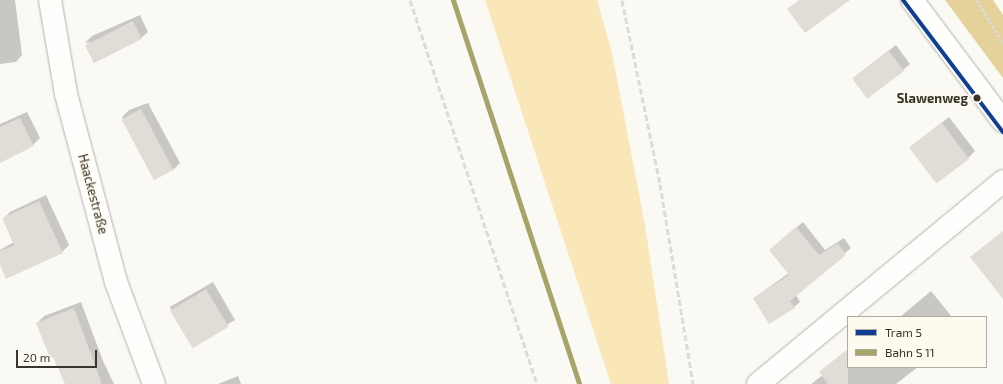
<!DOCTYPE html>
<html>
<head>
<meta charset="utf-8">
<style>
  body { margin:0 }
  #map { position:relative; width:1003px; height:384px; overflow:hidden; background:#faf9f4; font-family:"Exo 2",sans-serif }
  div>[style] { position:absolute }
  .green>* { inset:0; background:#f9e7b8 }
  .forest>* { inset:0; background:#e5d19a }
  .shadow>* { inset:0; background:#0003; transform-origin:0 0 }
  .building>* { inset:0; background:#dfddd6; transform-origin:0 0 }
  .path>* { height:2.5px; margin-top:-1.25px; transform-origin:0; background:repeating-linear-gradient(90deg,#dadad8 0 3px,transparent 0 5px) }
  .roads { filter:drop-shadow(0 0 1px #b4b2ab) drop-shadow(0 0 1px #b4b2ab) }
  .minor>* { height:22px; margin:-11px; padding:0 11px; transform-origin:11px; border-radius:11px; background:#fefefd }
  .rail>* { height:3px; margin-top:-1.5px; transform-origin:0; background:repeating-linear-gradient(90deg,#dcdbda 0 6px,transparent 0 9px) }
  .rail-1>* { height:5px; margin:-2.5px; padding:0 2.5px; transform-origin:2.5px; border-radius:2.5px; background:#a6a469 }
  .tram-1>* { height:4px; margin:-2px; padding:0 2px; transform-origin:2px; border-radius:2px; background:#0f3f93 }
  .dots>* { width:11px; height:11px; translate:-50% -50%; box-sizing:border-box; border:2px solid #fefaf0; border-radius:50% }
  span { translate:-50% -50%; white-space:nowrap; text-align:center; line-height:1.15; -webkit-text-stroke:3px #fefaf0; paint-order:stroke }
  .stop-label { font-size:13px; color:#39352b; font-weight:700 }
  .right { translate:-100% -50%; text-align:right }
  .street-label { font-size:13px; color:#39352b }
  .legend { position:absolute; left:847px; top:316px; width:140px; height:52px; box-sizing:border-box; background:#fefaf0; border:1px solid #afaba1; margin:0; padding:5px 7px; list-style:none; font-size:12px; color:#39352b }
  .legend li { display:flex; align-items:center; gap:8px; height:20px }
  .legend b { width:20px; border:1px solid #afaba1 }
  .scale { position:absolute; left:16px; top:350px; width:81px; height:18px; box-sizing:border-box; border:2px solid #39352b; border-top:0; padding-left:5px; font-size:12px; line-height:14px; white-space:nowrap; color:#39352b; -webkit-text-stroke:3px #fefaf0; paint-order:stroke }
</style>
</head>
<body>
<div id="map">
  <div class="green">
    <div style="clip-path:polygon(485px 0,597px 0,612px 53px,645px 225px,669px 384px,611px 384px)"></div>
  </div>
  <div class="forest">
    <div style="clip-path:polygon(945px 0,993px 0,1003px 15px,1003px 78px)"></div>
  </div>
  <div class="shadow">
    <div style="clip-path:polygon(0 0,15px 0,22px 55px,16px 62px,0 64px)"></div>
    <div style="clip-path:polygon(140px 15px,148px 32px,141px 38px,85px 43px,92px 36px)"></div>
    <div style="clip-path:polygon(896px 45px,910px 64px,903px 70px,853px 78px)"></div>
    <div style="clip-path:polygon(148px 103px,180px 163px,174px 169px,155px 179px,122px 117px,129px 110px)"></div>
    <div style="clip-path:polygon(27px 112px,40px 138px,33px 145px,0 161px,0 124px)"></div>
    <div style="clip-path:polygon(949px 117px,975px 151px,968px 158px,910px 147px)"></div>
    <div style="clip-path:polygon(46px 195px,69px 245px,62px 252px,0 263px,0 250px,14px 242px,3px 219px,10px 212px)"></div>
    <div style="clip-path:polygon(803px 222px,825px 250px,844px 238px,851px 248px,796px 295px,800px 302px,794px 307px,754px 298px,789px 273px,770px 250px)"></div>
    <div style="left:213px;top:282px;width:44px;height:50px;rotate:60deg"></div>
    <div style="clip-path:polygon(931px 291px,952px 317px,900px 317px)"></div>
    <div style="clip-path:polygon(81px 302px,103px 361px,114px 384px,66px 384px,37px 323px,44px 316px)"></div>
    <div style="clip-path:polygon(848px 349px,848px 367px,918px 367px,896px 384px,811px 384px,823px 375px,820px 372px,827px 366px)"></div>
    <div style="clip-path:polygon(238px 376px,241px 384px,218px 384px)"></div>
  </div>
  <div class="building">
    <div style="clip-path:polygon(799px 0,850px 0,805px 33px,787px 9px)"></div>
    <div style="left:133px;top:21px;width:20px;height:54px;rotate:63deg"></div>
    <div style="left:889px;top:51px;width:25px;height:46px;rotate:53deg"></div>
    <div style="left:141px;top:109px;width:69px;height:22px;rotate:62deg"></div>
    <div style="clip-path:polygon(20px 118px,34px 146px,0 163px,0 127px)"></div>
    <div style="left:942px;top:123px;width:45px;height:41px;rotate:53deg"></div>
    <div style="clip-path:polygon(39px 201px,63px 253px,6px 279px,0 265px,0 251px,14px 245px,2px 218px)"></div>
    <div style="clip-path:polygon(796px 227px,819px 255px,838px 243px,846px 255px,790px 301px,795px 308px,769px 324px,753px 298px,789px 275px,769px 250px)"></div>
    <div style="clip-path:polygon(1003px 231px,1003px 299px,970px 257px)"></div>
    <div style="left:206px;top:289px;width:44px;height:42px;rotate:59deg"></div>
    <div style="clip-path:polygon(74px 308px,102px 384px,65px 384px,53px 357px,50px 358px,36px 323px)"></div>
    <div style="clip-path:polygon(848px 349px,848px 384px,828px 384px,819px 372px)"></div>
  </div>
  <div class="path">
    <div style="left:977px;top:0;width:51px;rotate:59.4deg"></div>
  </div>
  <div class="roads">
    <div class="minor">
      <div style="left:50px;top:0;width:95px;rotate:80.3deg"></div>
      <div style="left:66px;top:94px;width:195px;rotate:75.1deg"></div>
      <div style="left:116px;top:282px;width:109px;rotate:69.6deg"></div>
      <div style="left:912px;top:0;width:151px;rotate:53.1deg"></div>
      <div style="left:758px;top:384px;width:318px;rotate:-39.6deg"></div>
    </div>
  </div>
  <div class="rail">
    <div style="left:410px;top:0;width:404px;rotate:71.7deg"></div>
    <div style="left:622px;top:0;width:188px;rotate:78.3deg"></div>
    <div style="left:660px;top:184px;width:203px;rotate:80.6deg"></div>
  </div>
  <div class="rail-1">
    <div style="left:453px;top:0;width:404px;rotate:71.8deg"></div>
  </div>
  <div class="tram-1">
    <div style="left:903px;top:0;width:166px;rotate:52.9deg"></div>
  </div>
  <div class="dots">
    <div style="left:977px;top:98px;background:#39352b"></div>
  </div>
  <div class="stop-label">
    <span class="right" style="left:968px;top:98px">Slawenweg</span>
  </div>
  <div class="street-label">
    <span style="left:93px;top:194px;rotate:75deg">Haackestraße</span>
  </div>
  <ul class="legend">
  <li><b style="height:5px;background:#0f3f93"></b>Tram 5</li>
  <li><b style="height:5px;background:#a6a469"></b>Bahn S 11</li>
  </ul>
  <div class="scale">20 m</div>
</div>
</body>
</html>
